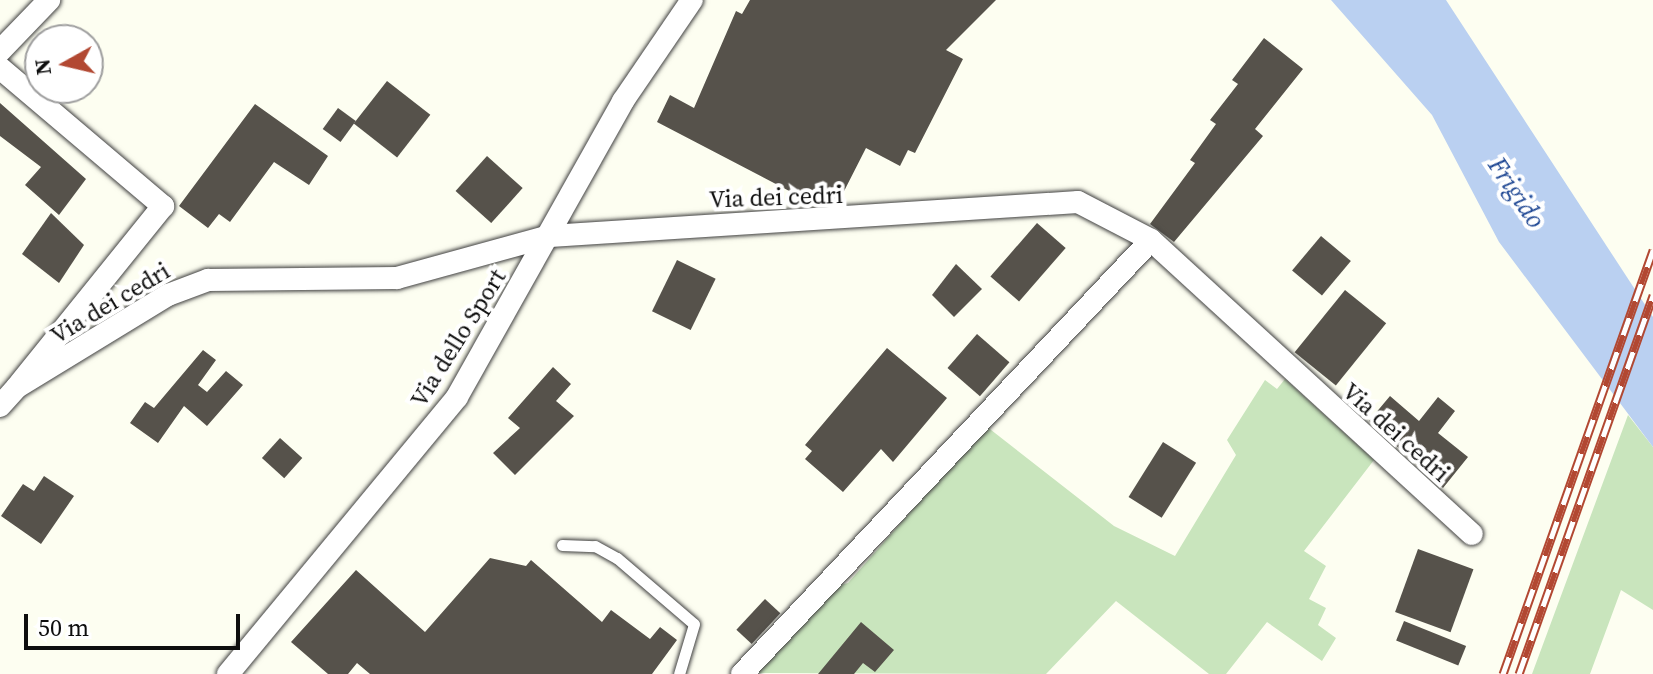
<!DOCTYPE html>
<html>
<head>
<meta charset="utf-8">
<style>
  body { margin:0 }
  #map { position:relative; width:1653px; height:674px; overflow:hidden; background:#fdfef1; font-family:"Source Serif 4",serif }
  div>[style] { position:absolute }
  .green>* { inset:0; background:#c9e5bd }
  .water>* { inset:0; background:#bad0f1 }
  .building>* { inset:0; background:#56524b; transform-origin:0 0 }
  .roads { filter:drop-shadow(0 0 2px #414141) drop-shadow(0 0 2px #414141) }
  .service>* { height:11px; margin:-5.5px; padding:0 5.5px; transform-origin:5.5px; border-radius:5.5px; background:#fff }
  .minor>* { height:22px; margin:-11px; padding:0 11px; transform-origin:11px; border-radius:11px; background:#fff }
  .rail>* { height:9px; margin-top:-4.5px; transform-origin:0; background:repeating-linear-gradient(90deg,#fff 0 18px,#b24832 0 36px); box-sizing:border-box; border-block:2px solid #b24832 }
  span { translate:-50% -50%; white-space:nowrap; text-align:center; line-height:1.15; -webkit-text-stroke:8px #fff; paint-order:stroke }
  .street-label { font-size:24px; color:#0e0e0e }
  .water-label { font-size:26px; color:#224a95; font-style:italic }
  .north { position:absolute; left:24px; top:24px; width:80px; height:80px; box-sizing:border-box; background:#fff; border:2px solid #9f9f9f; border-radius:50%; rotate:262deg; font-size:22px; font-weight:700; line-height:32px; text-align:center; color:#0e0e0e }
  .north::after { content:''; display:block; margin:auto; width:28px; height:36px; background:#b24832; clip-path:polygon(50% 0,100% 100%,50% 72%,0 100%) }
  .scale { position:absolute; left:24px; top:614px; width:216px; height:36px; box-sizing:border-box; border:4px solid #0e0e0e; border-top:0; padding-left:10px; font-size:24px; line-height:28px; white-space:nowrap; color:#0e0e0e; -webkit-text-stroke:6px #fff; paint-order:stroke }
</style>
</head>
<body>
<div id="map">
  <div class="green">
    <div style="clip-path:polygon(1285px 379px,1374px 460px,1304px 551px,1326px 566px,1309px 599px,1326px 608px,1318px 625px,1336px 638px,1322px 661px,1267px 622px,1226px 674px,1209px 674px,1116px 601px,1046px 674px,757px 673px,837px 586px,848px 583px,986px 426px,1114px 526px,1175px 556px,1236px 455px,1227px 440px,1265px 380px,1277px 389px)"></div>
    <div style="clip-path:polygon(1628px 415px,1653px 447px,1653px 610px,1621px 590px,1590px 674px,1532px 674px)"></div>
  </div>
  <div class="water">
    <div style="clip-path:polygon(1331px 0,1446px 0,1653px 317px,1653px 447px,1499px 242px,1432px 115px)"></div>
  </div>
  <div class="building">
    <div style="clip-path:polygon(750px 0,996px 0,946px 50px,963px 59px,915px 153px,908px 150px,900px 166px,866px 148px,838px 203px,816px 205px,657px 122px,670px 95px,694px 108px,736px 11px,742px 14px)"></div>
    <div style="clip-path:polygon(1264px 38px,1303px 69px,1255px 129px,1263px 136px,1174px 242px,1150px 224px,1195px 163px,1190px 160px,1216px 124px,1210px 120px,1238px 84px,1232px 80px)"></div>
    <div style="left:387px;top:81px;width:55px;height:54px;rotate:38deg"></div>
    <div style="clip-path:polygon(0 103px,86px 179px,59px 215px,25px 185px,41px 167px,0 136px)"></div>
    <div style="clip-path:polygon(255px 104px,328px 156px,309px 185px,274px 162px,230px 222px,219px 214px,208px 228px,179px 206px)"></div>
    <div style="left:338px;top:108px;width:22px;height:26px;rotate:36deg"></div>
    <div style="left:487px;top:156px;width:48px;height:47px;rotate:42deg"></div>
    <div style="clip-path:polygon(51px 213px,84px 245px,59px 283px,22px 254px)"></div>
    <div style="left:1037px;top:223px;width:38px;height:71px;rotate:41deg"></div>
    <div style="left:1321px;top:236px;width:39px;height:45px;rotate:40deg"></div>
    <div style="left:677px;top:260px;width:43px;height:57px;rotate:26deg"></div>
    <div style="clip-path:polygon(956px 264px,982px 289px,954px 317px,932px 295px)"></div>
    <div style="left:1345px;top:290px;width:53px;height:80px;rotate:39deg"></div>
    <div style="left:977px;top:334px;width:43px;height:45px;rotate:41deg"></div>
    <div style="clip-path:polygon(887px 348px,947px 398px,893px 462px,881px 449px,843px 492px,805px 459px,812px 451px,805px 445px)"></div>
    <div style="clip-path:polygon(203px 350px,216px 360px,198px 385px,207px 392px,226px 371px,243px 385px,207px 426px,184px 406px,158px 443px,130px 423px,145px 402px,154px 408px)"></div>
    <div style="clip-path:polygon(553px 367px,571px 384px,556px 401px,574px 416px,515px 475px,493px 453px,520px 428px,508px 418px)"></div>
    <div style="clip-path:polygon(1390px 396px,1419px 421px,1438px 397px,1455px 411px,1438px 433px,1468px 457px,1443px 488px,1369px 421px)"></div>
    <div style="left:280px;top:438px;width:30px;height:27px;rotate:42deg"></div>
    <div style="left:1163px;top:442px;width:39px;height:65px;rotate:32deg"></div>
    <div style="clip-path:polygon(44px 476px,74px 496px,41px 544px,1px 516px,23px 484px,34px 491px)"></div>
    <div style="left:1418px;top:549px;width:59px;height:67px;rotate:20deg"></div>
    <div style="clip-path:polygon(490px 558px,526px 566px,531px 560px,602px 622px,611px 610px,650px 639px,660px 627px,677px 640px,652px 674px,370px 674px,357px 663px,348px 674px,328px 674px,291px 642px,356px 570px,425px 632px)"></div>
    <div style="left:765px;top:599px;width:21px;height:42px;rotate:43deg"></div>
    <div style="left:1404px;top:621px;width:67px;height:21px;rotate:22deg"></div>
    <div style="clip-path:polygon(861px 622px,894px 650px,875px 672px,863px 663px,854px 674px,818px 674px)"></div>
  </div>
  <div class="roads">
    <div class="service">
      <div style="left:562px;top:545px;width:33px;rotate:2deg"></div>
      <div style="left:595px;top:546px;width:25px;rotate:29deg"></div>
      <div style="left:617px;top:558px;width:101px;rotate:40.6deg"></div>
      <div style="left:694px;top:624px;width:52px;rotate:106.7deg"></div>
    </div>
    <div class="minor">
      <div style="left:0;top:51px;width:71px;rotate:-46.1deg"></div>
      <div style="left:0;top:68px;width:214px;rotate:40.3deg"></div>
      <div style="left:163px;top:206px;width:228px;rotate:128.9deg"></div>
      <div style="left:0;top:406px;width:25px;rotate:-48deg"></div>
      <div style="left:17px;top:387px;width:177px;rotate:-31.4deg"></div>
      <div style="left:168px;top:295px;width:43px;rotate:-20.6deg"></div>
      <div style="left:208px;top:280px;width:189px;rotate:-0.6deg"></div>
      <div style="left:397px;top:278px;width:159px;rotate:-15.4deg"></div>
      <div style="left:550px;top:236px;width:529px;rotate:-3.68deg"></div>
      <div style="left:1078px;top:202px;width:82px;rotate:27.5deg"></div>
      <div style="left:1151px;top:240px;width:435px;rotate:42.5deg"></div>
      <div style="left:228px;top:674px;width:359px;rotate:-50.4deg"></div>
      <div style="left:457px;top:397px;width:339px;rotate:-60.7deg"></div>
      <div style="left:623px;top:101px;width:122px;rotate:-55.7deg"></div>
      <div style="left:742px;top:674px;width:596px;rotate:-46.7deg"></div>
    </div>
  </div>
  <div class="rail">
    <div style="left:1503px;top:674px;width:450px;rotate:-70.5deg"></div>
    <div style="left:1519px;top:674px;width:402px;rotate:-70.5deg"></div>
  </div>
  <div class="street-label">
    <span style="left:776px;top:197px;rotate:-2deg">Via dei cedri</span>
    <span style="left:110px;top:303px;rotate:-31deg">Via dei cedri</span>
    <span style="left:458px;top:338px;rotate:-58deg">Via dello Sport</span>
    <span style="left:1396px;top:432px;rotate:42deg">Via dei cedri</span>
  </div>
  <div class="water-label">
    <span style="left:1516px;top:193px;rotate:56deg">Frigido</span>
  </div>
  <div class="north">N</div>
  <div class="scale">50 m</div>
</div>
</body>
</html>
